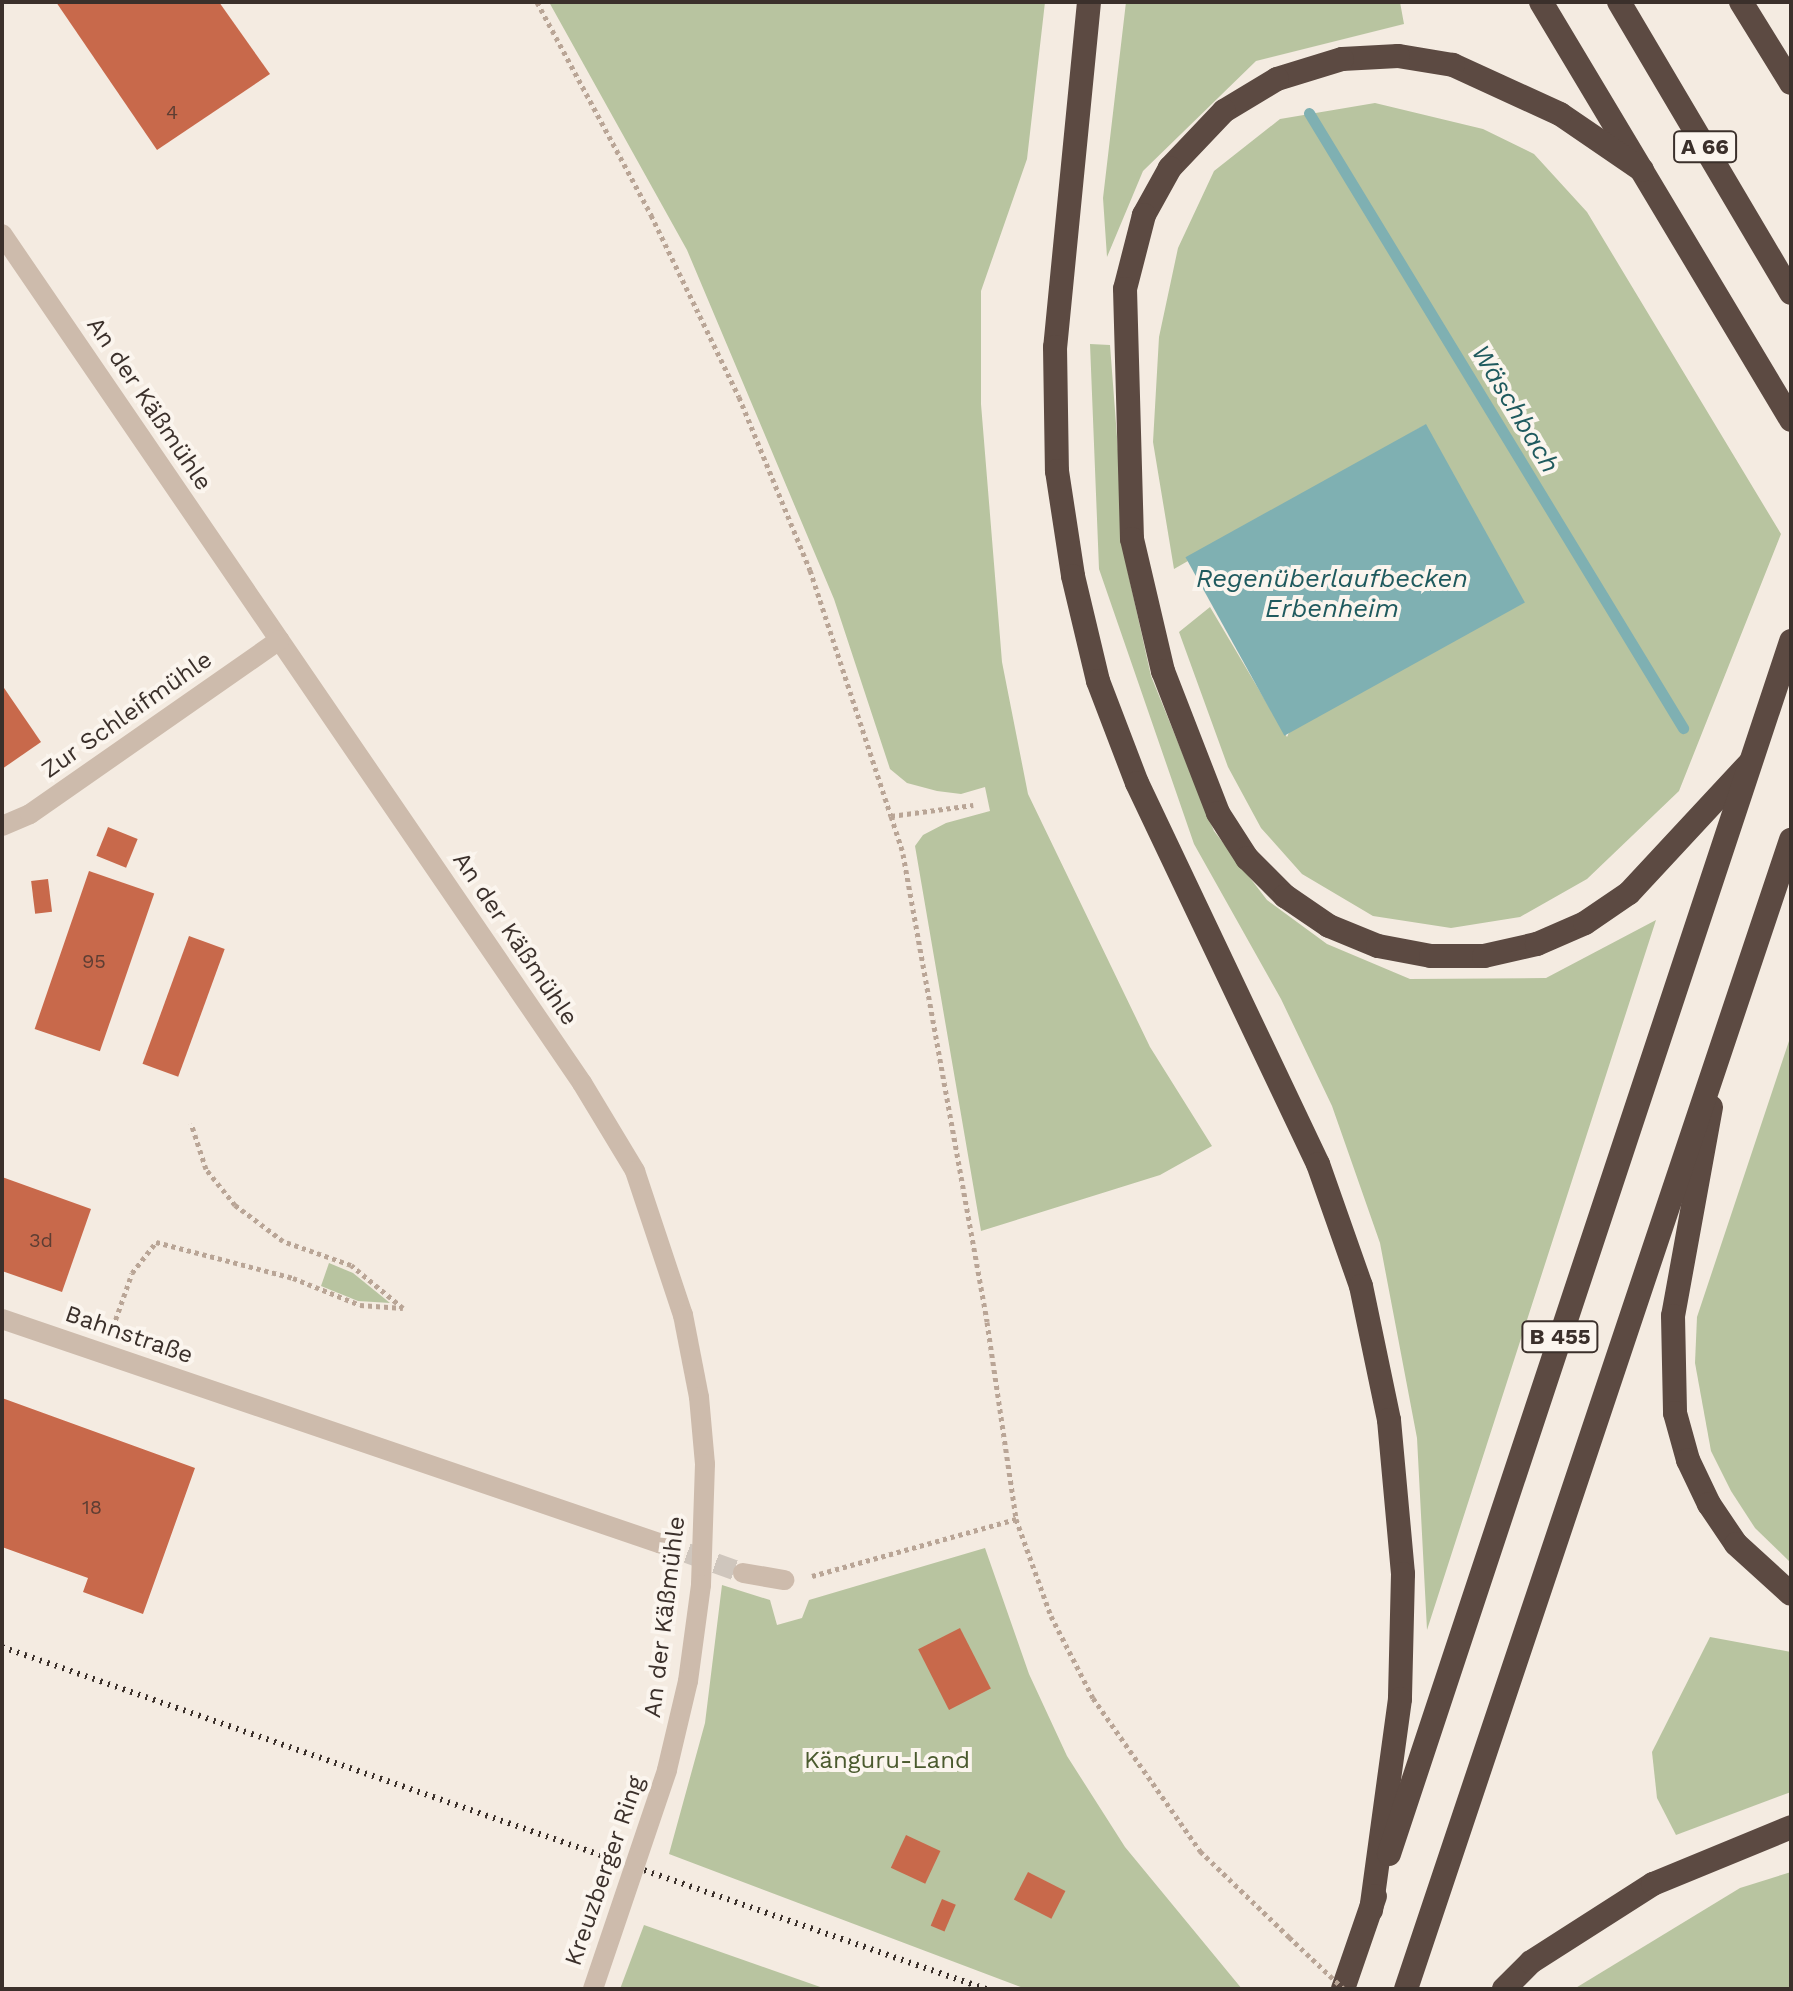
<!DOCTYPE html>
<html>
<head>
<meta charset="utf-8">
<style>
  body { margin:0 }
  #map { position:relative; width:1793px; height:1991px; overflow:hidden; background:#f4ebe1; font-family:"Work Sans",sans-serif }
  div>[style] { position:absolute }
  .green>* { inset:0; background:#b8c4a0 }
  .water>* { inset:0; background:#7fb0b2; transform-origin:0 0 }
  .stream>* { height:11px; margin:-5.5px; padding:0 5.5px; transform-origin:5.5px; border-radius:5.5px; background:#7fb0b2 }
  .building>* { inset:0; background:#c8694b; transform-origin:0 0 }
  .street-tunnel>* { height:20px; margin-top:-10px; transform-origin:0; background:repeating-linear-gradient(90deg,#cfc6bd 0 20px,transparent 0 30px) }
  .path>* { height:5px; margin-top:-2.5px; transform-origin:0; background:repeating-linear-gradient(90deg,#b9a596 0 4px,transparent 0 8px) }
  .street>* { height:20px; margin:-10px; padding:0 10px; transform-origin:10px; border-radius:10px; background:#cdbbac }
  .highway>* { height:24px; margin:-12px; padding:0 12px; transform-origin:12px; border-radius:12px; background:#5c4a42 }
  .rail>* { height:6px; margin-top:-3px; transform-origin:0; background:repeating-linear-gradient(90deg,#3b302b 0 2px,transparent 0 8px) }
  .path-bridge>* { height:5px; margin-top:-2.5px; transform-origin:0; background:repeating-linear-gradient(90deg,#b9a596 0 4px,transparent 0 8px) }
  .street-bridge>* { height:20px; margin:-10px; padding:0 10px; transform-origin:10px; border-radius:10px; background:#cdbbac }
  span { translate:-50% -50%; white-space:nowrap; text-align:center; line-height:1.15; -webkit-text-stroke:8px #fbf5ee; paint-order:stroke }
  .number-label { font-size:20px; color:#5e3e33 }
  .number-label span { -webkit-text-stroke-width:0 }
  .shield-label span { padding:2px 6px; background:#fbf5ee; border:2px solid; border-radius:6px; -webkit-text-stroke-width:0 }
  .shield-label { font-size:22px; color:#3b302b; font-weight:700 }
  .street-label { font-size:24px; color:#3b302b }
  .park-label { font-size:24px; color:#4a5a2e }
  .water-label { font-size:26px; color:#1f5a5e; font-style:italic }
  .frame { position:absolute; inset:0; border:4px solid #3b302b; pointer-events:none }
</style>
</head>
<body>
<div id="map">
  <div class="green">
    <div style="clip-path:polygon(549px 2px,1045px 2px,1027px 159px,981px 291px,981px 404px,1002px 662px,1028px 794px,1150px 1047px,1212px 1146px,1160px 1175px,981px 1231px,915px 846px,923px 835px,946px 823px,990px 811px,985px 787px,961px 794px,937px 791px,907px 783px,890px 769px,834px 599px,687px 250px)"></div>
    <div style="clip-path:polygon(1126px 2px,1400px 2px,1404px 24px,1256px 61px,1143px 171px,1107px 257px,1103px 198px)"></div>
    <div style="clip-path:polygon(1375px 103px,1483px 129px,1534px 154px,1587px 212px,1781px 534px,1679px 791px,1587px 879px,1520px 917px,1451px 928px,1373px 916px,1302px 874px,1261px 828px,1228px 767px,1179px 632px,1210px 607px,1287px 737px,1425px 425px,1174px 569px,1153px 442px,1159px 337px,1178px 248px,1214px 171px,1280px 119px)"></div>
    <div style="clip-path:polygon(1090px 344px,1110px 345px,1127px 568px,1151px 676px,1214px 831px,1267px 900px,1327px 944px,1410px 979px,1546px 978px,1656px 920px,1427px 1630px,1417px 1438px,1380px 1243px,1332px 1106px,1281px 999px,1194px 844px,1099px 569px)"></div>
    <div style="clip-path:polygon(1791px 1035px,1791px 1563px,1755px 1528px,1731px 1491px,1711px 1451px,1695px 1363px,1697px 1317px)"></div>
    <div style="clip-path:polygon(329px 1263px,353px 1273px,390px 1303px,358px 1301px,321px 1286px)"></div>
    <div style="clip-path:polygon(985px 1548px,1029px 1674px,1067px 1756px,1125px 1847px,1242px 1989px,1026px 1989px,669px 1854px,705px 1723px,722px 1585px,770px 1600px,777px 1625px,802px 1618px,809px 1600px)"></div>
    <div style="clip-path:polygon(1710px 1637px,1791px 1652px,1791px 1792px,1676px 1835px,1657px 1798px,1652px 1752px)"></div>
    <div style="clip-path:polygon(1791px 1872px,1791px 1989px,1574px 1989px,1740px 1888px)"></div>
    <div style="clip-path:polygon(644px 1925px,826px 1989px,620px 1989px)"></div>
  </div>
  <div class="water">
    <div style="left:1426px;top:424px;width:204px;height:275px;rotate:61deg"></div>
  </div>
  <div class="stream">
    <div style="left:1309px;top:113px;width:720px;rotate:58.69deg"></div>
  </div>
  <div class="building">
    <div style="clip-path:polygon(56px 2px,219px 2px,270px 74px,157px 150px)"></div>
    <div style="clip-path:polygon(2px 685px,41px 742px,2px 769px)"></div>
    <div style="left:108px;top:827px;width:32px;height:31px;rotate:22deg"></div>
    <div style="left:89px;top:871px;width:69px;height:167px;rotate:19deg"></div>
    <div style="left:48px;top:879px;width:33px;height:17px;rotate:83deg"></div>
    <div style="left:189px;top:936px;width:38px;height:136px;rotate:20deg"></div>
    <div style="clip-path:polygon(2px 1177px,91px 1209px,62px 1292px,2px 1271px)"></div>
    <div style="clip-path:polygon(2px 1398px,195px 1468px,143px 1614px,83px 1592px,88px 1578px,2px 1547px)"></div>
    <div style="left:960px;top:1628px;width:68px;height:47px;rotate:63deg"></div>
    <div style="left:906px;top:1835px;width:38px;height:36px;rotate:25deg"></div>
    <div style="left:1028px;top:1872px;width:42px;height:31px;rotate:27deg"></div>
    <div style="left:942px;top:1899px;width:15px;height:29px;rotate:23deg"></div>
  </div>
  <div class="street-tunnel">
    <div style="left:659px;top:1543px;width:89px;rotate:19.7deg"></div>
  </div>
  <div class="path">
    <div style="left:537px;top:2px;width:242px;rotate:61.8deg"></div>
    <div style="left:651px;top:215px;width:202px;rotate:64.2deg"></div>
    <div style="left:739px;top:397px;width:187px;rotate:67.7deg"></div>
    <div style="left:810px;top:570px;width:259px;rotate:71.8deg"></div>
    <div style="left:891px;top:816px;width:40px;rotate:72deg"></div>
    <div style="left:903px;top:854px;width:475px;rotate:79.8deg"></div>
    <div style="left:987px;top:1322px;width:199px;rotate:81.6deg"></div>
    <div style="left:1016px;top:1519px;width:103px;rotate:70.2deg"></div>
    <div style="left:1051px;top:1616px;width:92px;rotate:62.9deg"></div>
    <div style="left:1093px;top:1698px;width:187px;rotate:55deg"></div>
    <div style="left:1200px;top:1851px;width:124px;rotate:44deg"></div>
    <div style="left:891px;top:816px;width:83px;rotate:-7.6deg"></div>
    <div style="left:113px;top:1327px;width:57px;rotate:-70.6deg"></div>
    <div style="left:132px;top:1273px;width:39px;rotate:-52deg"></div>
    <div style="left:156px;top:1242px;width:142px;rotate:14.7deg"></div>
    <div style="left:293px;top:1278px;width:72px;rotate:21.9deg"></div>
    <div style="left:360px;top:1305px;width:43px;rotate:4deg"></div>
    <div style="left:403px;top:1308px;width:67px;rotate:-140.4deg"></div>
    <div style="left:351px;top:1265px;width:72px;rotate:-160.6deg"></div>
    <div style="left:283px;top:1241px;width:60px;rotate:-143.1deg"></div>
    <div style="left:235px;top:1205px;width:46px;rotate:-128.9deg"></div>
    <div style="left:206px;top:1169px;width:48px;rotate:-108.1deg"></div>
    <div style="left:812px;top:1576px;width:212px;rotate:-15.6deg"></div>
  </div>
  <div class="street">
    <div style="left:2px;top:234px;width:1028px;rotate:55.66deg"></div>
    <div style="left:582px;top:1083px;width:103px;rotate:58.9deg"></div>
    <div style="left:635px;top:1171px;width:152px;rotate:71.6deg"></div>
    <div style="left:683px;top:1315px;width:84px;rotate:79deg"></div>
    <div style="left:699px;top:1397px;width:67px;rotate:84.9deg"></div>
    <div style="left:705px;top:1464px;width:121px;rotate:91.9deg"></div>
    <div style="left:701px;top:1585px;width:97px;rotate:97.7deg"></div>
    <div style="left:688px;top:1681px;width:91px;rotate:103.3deg"></div>
    <div style="left:2px;top:826px;width:30px;rotate:-23deg"></div>
    <div style="left:30px;top:814px;width:304px;rotate:-34.9deg"></div>
    <div style="left:2px;top:1319px;width:694px;rotate:18.83deg"></div>
    <div style="left:743px;top:1573px;width:42px;rotate:9.7deg"></div>
  </div>
  <div class="highway">
    <div style="left:1089px;top:2px;width:347px;rotate:95.6deg"></div>
    <div style="left:1055px;top:347px;width:124px;rotate:89.1deg"></div>
    <div style="left:1057px;top:471px;width:106px;rotate:81.3deg"></div>
    <div style="left:1073px;top:576px;width:108px;rotate:76.6deg"></div>
    <div style="left:1098px;top:681px;width:109px;rotate:69.1deg"></div>
    <div style="left:1137px;top:783px;width:422px;rotate:64.6deg"></div>
    <div style="left:1318px;top:1164px;width:129px;rotate:70.6deg"></div>
    <div style="left:1361px;top:1286px;width:137px;rotate:78.2deg"></div>
    <div style="left:1389px;top:1420px;width:155px;rotate:84.8deg"></div>
    <div style="left:1403px;top:1574px;width:125px;rotate:91.4deg"></div>
    <div style="left:1400px;top:1699px;width:213px;rotate:97.8deg"></div>
    <div style="left:1541px;top:2px;width:487px;rotate:59.1deg"></div>
    <div style="left:1619px;top:2px;width:338px;rotate:59.4deg"></div>
    <div style="left:1741px;top:2px;width:95px;rotate:58.3deg"></div>
    <div style="left:1642px;top:170px;width:99px;rotate:-145.7deg"></div>
    <div style="left:1560px;top:114px;width:118px;rotate:-155.4deg"></div>
    <div style="left:1453px;top:65px;width:56px;rotate:-170.7deg"></div>
    <div style="left:1398px;top:56px;width:56px;rotate:176.9deg"></div>
    <div style="left:1342px;top:59px;width:68px;rotate:162.9deg"></div>
    <div style="left:1277px;top:79px;width:62px;rotate:148.9deg"></div>
    <div style="left:1224px;top:111px;width:79px;rotate:133.5deg"></div>
    <div style="left:1170px;top:168px;width:54px;rotate:119deg"></div>
    <div style="left:1144px;top:215px;width:76px;rotate:104.4deg"></div>
    <div style="left:1125px;top:289px;width:250px;rotate:88.4deg"></div>
    <div style="left:1132px;top:539px;width:136px;rotate:76.8deg"></div>
    <div style="left:1163px;top:671px;width:152px;rotate:68.8deg"></div>
    <div style="left:1218px;top:813px;width:54px;rotate:57.2deg"></div>
    <div style="left:1247px;top:858px;width:54px;rotate:45deg"></div>
    <div style="left:1285px;top:896px;width:53px;rotate:34.3deg"></div>
    <div style="left:1329px;top:926px;width:53px;rotate:22.2deg"></div>
    <div style="left:1378px;top:946px;width:54px;rotate:10.7deg"></div>
    <div style="left:1431px;top:956px;width:53px"></div>
    <div style="left:1484px;top:956px;width:54px;rotate:-12.8deg"></div>
    <div style="left:1537px;top:944px;width:52px;rotate:-23.6deg"></div>
    <div style="left:1585px;top:923px;width:53px;rotate:-34.3deg"></div>
    <div style="left:1629px;top:893px;width:176px;rotate:-47.1deg"></div>
    <div style="left:1711px;top:1107px;width:212px;rotate:100.3deg"></div>
    <div style="left:1673px;top:1316px;width:97px;rotate:88.8deg"></div>
    <div style="left:1675px;top:1413px;width:49px;rotate:74.5deg"></div>
    <div style="left:1688px;top:1460px;width:49px;rotate:64.5deg"></div>
    <div style="left:1709px;top:1504px;width:48px;rotate:56deg"></div>
    <div style="left:1736px;top:1544px;width:74px;rotate:42.3deg"></div>
    <div style="left:1389px;top:1854px;width:1278px;rotate:-71.66deg"></div>
    <div style="left:1343px;top:1989px;width:98px;rotate:-71deg"></div>
    <div style="left:1406px;top:1989px;width:1212px;rotate:-71.48deg"></div>
    <div style="left:1504px;top:1989px;width:38px;rotate:-45deg"></div>
    <div style="left:1531px;top:1962px;width:145px;rotate:-32.6deg"></div>
    <div style="left:1653px;top:1884px;width:149px;rotate:-22.4deg"></div>
  </div>
  <div class="rail">
    <div style="left:2px;top:1647px;width:1042px;rotate:19.17deg"></div>
  </div>
  <div class="path-bridge">
    <div style="left:1289px;top:1937px;width:76px;rotate:43.4deg"></div>
  </div>
  <div class="street-bridge">
    <div style="left:593px;top:1989px;width:231px;rotate:-71.3deg"></div>
  </div>
  <div class="number-label">
    <span style="left:172px;top:112px">4</span>
    <span style="left:94px;top:961px">95</span>
    <span style="left:41px;top:1240px">3d</span>
    <span style="left:92px;top:1507px">18</span>
  </div>
  <div class="shield-label">
    <span style="left:1705px;top:147px">A 66</span>
    <span style="left:1560px;top:1337px">B 455</span>
  </div>
  <div class="street-label">
    <span style="left:149px;top:404px;rotate:56deg">An der Käßmühle</span>
    <span style="left:127px;top:715px;rotate:-35deg">Zur Schleifmühle</span>
    <span style="left:515px;top:939px;rotate:56deg">An der Käßmühle</span>
    <span style="left:129px;top:1335px;rotate:19deg">Bahnstraße</span>
    <span style="left:665px;top:1617px;rotate:-83deg">An der Käßmühle</span>
    <span style="left:605px;top:1871px;rotate:-71deg">Kreuzberger Ring</span>
  </div>
  <div class="park-label">
    <span style="left:887px;top:1761px">Känguru-Land</span>
  </div>
  <div class="water-label">
    <span style="left:1515px;top:409px;rotate:59deg">Wäschbach</span>
    <span style="left:1332px;top:594px">Regenüberlaufbecken<br>Erbenheim</span>
  </div>
  <div class="frame"></div>
</div>
</body>
</html>
